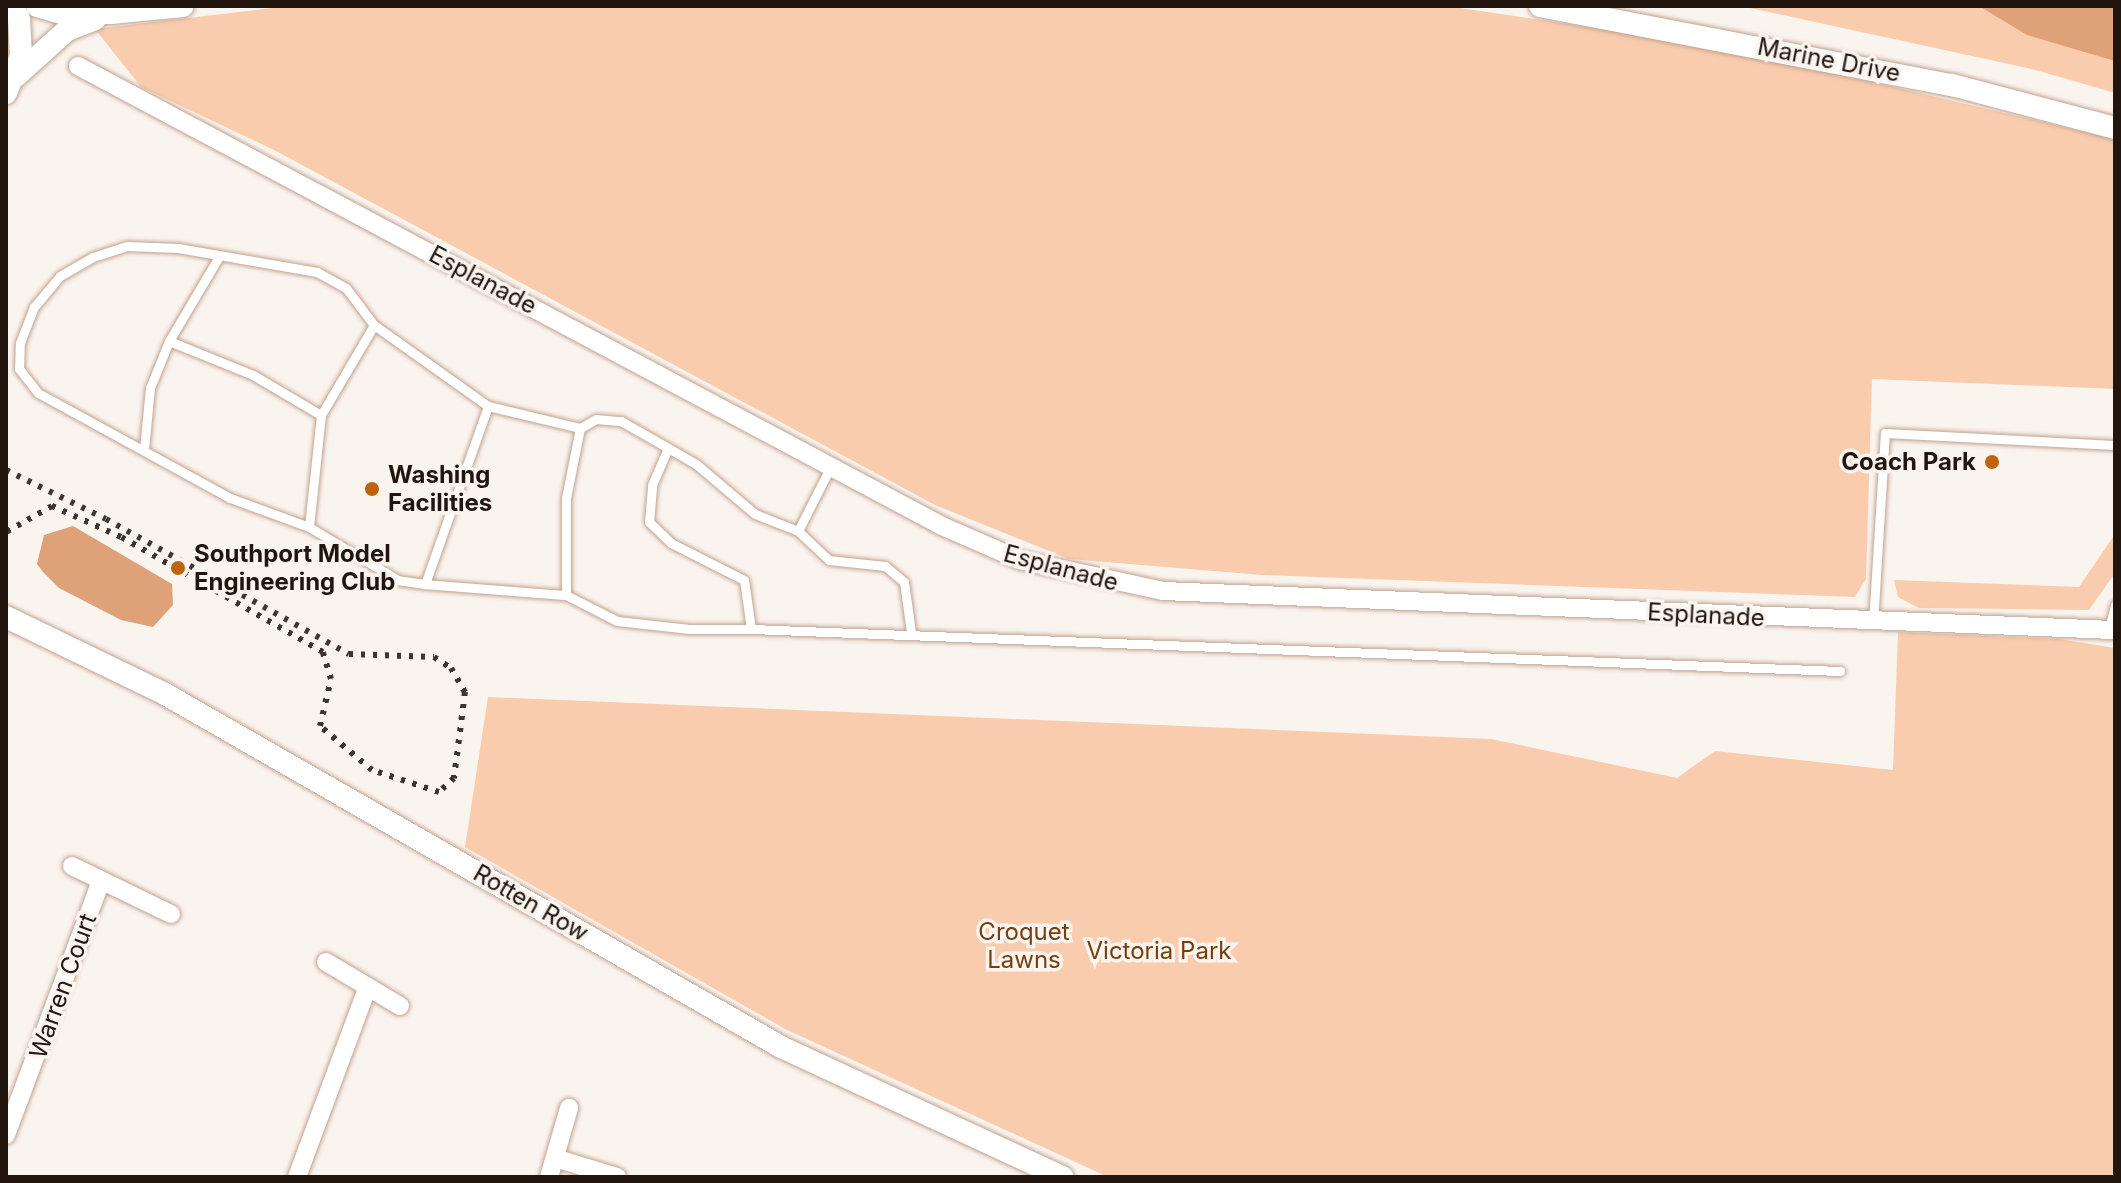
<!DOCTYPE html>
<html>
<head>
<meta charset="utf-8">
<style>
  body { margin:0 }
  #map { position:relative; width:2121px; height:1183px; overflow:hidden; background:#faf4ef; font-family:Inter,sans-serif }
  div>[style] { position:absolute }
  .green>* { inset:0; background:#f9ccae }
  .water>* { inset:0; background:#dea178 }
  .roads { filter:drop-shadow(0 0 2px #c1a28e) drop-shadow(0 0 2px #c1a28e) }
  .service>* { height:9px; margin:-4.5px; padding:0 4.5px; transform-origin:4.5px; border-radius:4.5px; background:#fff }
  .minor>* { height:18px; margin:-9px; padding:0 9px; transform-origin:9px; border-radius:9px; background:#fff }
  .tertiary>* { height:22px; margin:-11px; padding:0 11px; transform-origin:11px; border-radius:11px; background:#fff }
  .rail>* { height:6px; margin-top:-3px; transform-origin:0; background:repeating-linear-gradient(90deg,#40352e 0 4px,transparent 0 12px) }
  .dots>* { width:22px; height:22px; translate:-50% -50%; box-sizing:border-box; border:4px solid #faf4ef; border-radius:50% }
  span { translate:-50% -50%; white-space:nowrap; text-align:center; line-height:1.15; -webkit-text-stroke:7px #faf4ef; paint-order:stroke }
  .street-label { font-size:24px; color:#21150e }
  .poi-label { font-size:24px; color:#21150e; font-weight:700 }
  .right { translate:-100% -50%; text-align:right }
  .left { translate:0 -50%; text-align:left }
  .park-label { font-size:24px; color:#763e0e }
  .frame { position:absolute; inset:0; border:8px solid #21150e; pointer-events:none }
</style>
</head>
<body>
<div id="map">
  <div class="green">
    <div style="clip-path:polygon(289px 6px,1447px 6px,1723px 47px,2115px 139px,2115px 389px,1872px 379px,1866px 579px,1855px 597px,1262px 575px,1069px 559px,935px 505px,276px 151px,141px 87px,95px 29px)"></div>
    <div style="clip-path:polygon(1741px 6px,2115px 6px,2115px 93px,2032px 69px)"></div>
    <div style="clip-path:polygon(2115px 534px,2115px 573px,2089px 610px,1919px 608px,1898px 597px,1894px 580px,2079px 587px)"></div>
    <div style="clip-path:polygon(1898px 632px,2059px 639px,2115px 648px,2115px 1177px,1108px 1177px,787px 1030px,465px 847px,488px 697px,1491px 739px,1677px 778px,1715px 751px,1893px 770px)"></div>
  </div>
  <div class="water">
    <div style="clip-path:polygon(1979px 6px,2115px 6px,2115px 61px,2027px 35px)"></div>
    <div style="clip-path:polygon(73px 526px,172px 584px,173px 605px,153px 627px,121px 620px,59px 588px,43px 572px,37px 564px,44px 535px)"></div>
  </div>
  <div class="roads">
    <div class="service">
      <div style="left:169px;top:341px;width:91px;rotate:22deg"></div>
      <div style="left:253px;top:375px;width:79px;rotate:30.5deg"></div>
      <div style="left:488px;top:406px;width:189px;rotate:109.5deg"></div>
      <div style="left:425px;top:584px;width:27px;rotate:-172deg"></div>
      <div style="left:398px;top:580px;width:104px;rotate:-149.2deg"></div>
      <div style="left:309px;top:527px;width:84px;rotate:-159.8deg"></div>
      <div style="left:230px;top:498px;width:219px;rotate:-151.3deg"></div>
      <div style="left:38px;top:393px;width:31px;rotate:-128deg"></div>
      <div style="left:19px;top:369px;width:26px;rotate:-88deg"></div>
      <div style="left:20px;top:343px;width:39px;rotate:-69deg"></div>
      <div style="left:34px;top:307px;width:40px;rotate:-50deg"></div>
      <div style="left:60px;top:276px;width:38px;rotate:-30deg"></div>
      <div style="left:93px;top:257px;width:36px;rotate:-18deg"></div>
      <div style="left:127px;top:246px;width:51px;rotate:2.2deg"></div>
      <div style="left:178px;top:248px;width:141px;rotate:9.8deg"></div>
      <div style="left:317px;top:272px;width:33px;rotate:29deg"></div>
      <div style="left:346px;top:288px;width:46px;rotate:52.9deg"></div>
      <div style="left:374px;top:325px;width:140px;rotate:35.4deg"></div>
      <div style="left:488px;top:406px;width:95px;rotate:13.4deg"></div>
      <div style="left:580px;top:428px;width:18px;rotate:-29deg"></div>
      <div style="left:596px;top:419px;width:25px;rotate:5deg"></div>
      <div style="left:621px;top:421px;width:86px;rotate:29.8deg"></div>
      <div style="left:696px;top:464px;width:77px;rotate:40.3deg"></div>
      <div style="left:755px;top:514px;width:46px;rotate:21.6deg"></div>
      <div style="left:798px;top:531px;width:42px;rotate:43.1deg"></div>
      <div style="left:829px;top:560px;width:56px;rotate:6.1deg"></div>
      <div style="left:885px;top:566px;width:25px;rotate:40deg"></div>
      <div style="left:904px;top:582px;width:50px;rotate:82deg"></div>
      <div style="left:580px;top:428px;width:71px;rotate:101.3deg"></div>
      <div style="left:566px;top:498px;width:97px;rotate:90deg"></div>
      <div style="left:566px;top:595px;width:57px;rotate:27deg"></div>
      <div style="left:617px;top:621px;width:73px;rotate:6.3deg"></div>
      <div style="left:690px;top:629px;width:61px"></div>
      <div style="left:751px;top:629px;width:49px;rotate:-98.1deg"></div>
      <div style="left:744px;top:580px;width:82px;rotate:-153.1deg"></div>
      <div style="left:671px;top:543px;width:30px;rotate:-136deg"></div>
      <div style="left:649px;top:522px;width:37px;rotate:-85deg"></div>
      <div style="left:652px;top:485px;width:40px;rotate:-66.6deg"></div>
      <div style="left:144px;top:449px;width:61px;rotate:-84.4deg"></div>
      <div style="left:150px;top:388px;width:51px;rotate:-68deg"></div>
      <div style="left:169px;top:341px;width:96px;rotate:-59.4deg"></div>
      <div style="left:309px;top:527px;width:113px;rotate:-83.9deg"></div>
      <div style="left:321px;top:415px;width:104px;rotate:-59.5deg"></div>
      <div style="left:798px;top:531px;width:73px;rotate:-63.1deg"></div>
      <div style="left:425px;top:584px;width:141px;rotate:4.5deg"></div>
      <div style="left:1873px;top:623px;width:190px;rotate:-86.4deg"></div>
      <div style="left:1885px;top:433px;width:230px;rotate:3deg"></div>
      <div style="left:2109px;top:628px;width:24px;rotate:-75deg"></div>
      <div style="left:751px;top:629px;width:1090px;rotate:2.21deg"></div>
    </div>
    <div class="minor">
      <div style="left:78px;top:66px;width:979px;rotate:28.03deg"></div>
      <div style="left:942px;top:526px;width:85px;rotate:23.6deg"></div>
      <div style="left:1020px;top:560px;width:146px;rotate:12.2deg"></div>
      <div style="left:1163px;top:591px;width:953px;rotate:2.35deg"></div>
      <div style="left:72px;top:866px;width:110px;rotate:25.9deg"></div>
      <div style="left:326px;top:962px;width:86px;rotate:30.7deg"></div>
      <div style="left:6px;top:1135px;width:271px;rotate:-69.5deg"></div>
      <div style="left:555px;top:1158px;width:65px;rotate:17deg"></div>
      <div style="left:297px;top:1177px;width:201px;rotate:-69.6deg"></div>
      <div style="left:549px;top:1177px;width:72px;rotate:-73.8deg"></div>
    </div>
    <div class="tertiary">
      <div style="left:37px;top:6px;width:26px;rotate:16deg"></div>
      <div style="left:62px;top:13px;width:49px"></div>
      <div style="left:111px;top:13px;width:72px;rotate:-5.6deg"></div>
      <div style="left:1540px;top:6px;width:420px;rotate:10.9deg"></div>
      <div style="left:1952px;top:85px;width:169px;rotate:14.8deg"></div>
      <div style="left:16px;top:76px;width:69px;rotate:-42deg"></div>
      <div style="left:67px;top:30px;width:30px;rotate:-21deg"></div>
      <div style="left:6px;top:93px;width:40px;rotate:-68deg"></div>
      <div style="left:21px;top:56px;width:37px;rotate:-93deg"></div>
      <div style="left:19px;top:19px;width:15px;rotate:-118deg"></div>
      <div style="left:6px;top:617px;width:177px;rotate:25.8deg"></div>
      <div style="left:165px;top:694px;width:710px;rotate:29.81deg"></div>
      <div style="left:781px;top:1047px;width:310px;rotate:24.8deg"></div>
    </div>
  </div>
  <div class="rail">
    <div style="left:6px;top:470px;width:111px;rotate:26.1deg"></div>
    <div style="left:106px;top:519px;width:278px;rotate:29.1deg"></div>
    <div style="left:349px;top:654px;width:85px;rotate:2deg"></div>
    <div style="left:434px;top:657px;width:20px;rotate:33deg"></div>
    <div style="left:451px;top:668px;width:28px;rotate:60deg"></div>
    <div style="left:465px;top:692px;width:87px;rotate:97.3deg"></div>
    <div style="left:454px;top:778px;width:21px;rotate:137deg"></div>
    <div style="left:439px;top:792px;width:71px;rotate:-161.8deg"></div>
    <div style="left:372px;top:770px;width:68px;rotate:-139.8deg"></div>
    <div style="left:320px;top:726px;width:48px;rotate:-76.8deg"></div>
    <div style="left:331px;top:679px;width:28px;rotate:-107deg"></div>
    <div style="left:323px;top:652px;width:232px;rotate:-150.3deg"></div>
    <div style="left:121px;top:537px;width:76px;rotate:-155.8deg"></div>
    <div style="left:52px;top:506px;width:53px;rotate:150.5deg"></div>
  </div>
  <div class="dots">
    <div style="left:1992px;top:462px;background:#bf640d"></div>
    <div style="left:372px;top:489px;background:#bf640d"></div>
    <div style="left:178px;top:568px;background:#bf640d"></div>
  </div>
  <div class="street-label">
    <span style="left:1829px;top:60px;rotate:11deg">Marine Drive</span>
    <span style="left:483px;top:280px;rotate:28deg">Esplanade</span>
    <span style="left:1061px;top:568px;rotate:15deg">Esplanade</span>
    <span style="left:1706px;top:615px;rotate:3deg">Esplanade</span>
    <span style="left:531px;top:903px;rotate:30deg">Rotten Row</span>
    <span style="left:63px;top:986px;rotate:-70deg">Warren Court</span>
  </div>
  <div class="poi-label">
    <span class="right" style="left:1976px;top:462px">Coach Park</span>
    <span class="left" style="left:388px;top:489px">Washing<br>Facilities</span>
    <span class="left" style="left:194px;top:568px">Southport Model<br>Engineering Club</span>
  </div>
  <div class="park-label">
    <span style="left:1024px;top:946px">Croquet<br>Lawns</span>
    <span style="left:1159px;top:951px">Victoria Park</span>
  </div>
  <div class="frame"></div>
</div>
</body>
</html>
